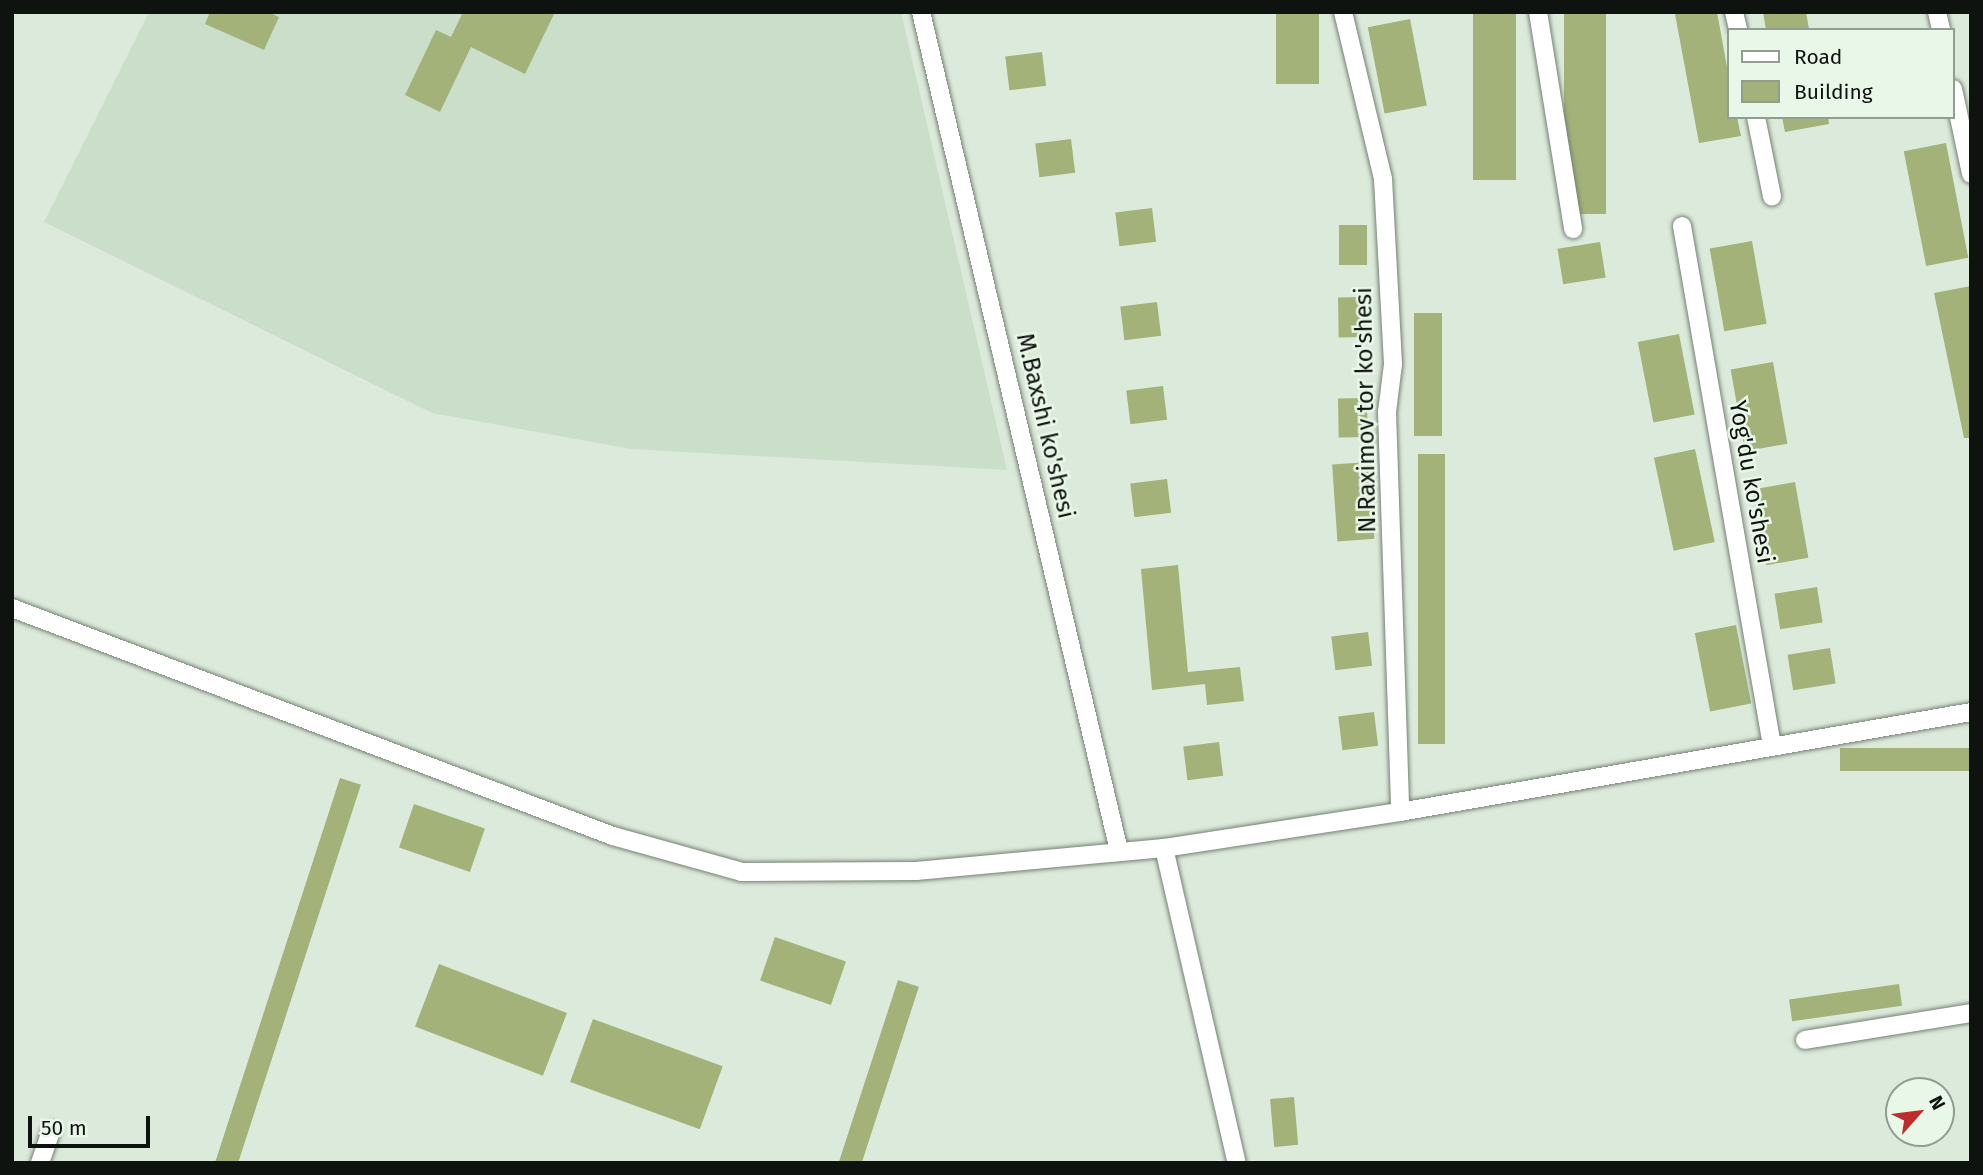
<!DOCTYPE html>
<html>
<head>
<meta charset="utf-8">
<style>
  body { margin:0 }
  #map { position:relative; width:1983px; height:1175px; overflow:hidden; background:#dceadb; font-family:"Fira Sans",sans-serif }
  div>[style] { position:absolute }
  .built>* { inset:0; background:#cbdeca }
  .building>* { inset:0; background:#a3b279; transform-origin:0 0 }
  .roads { filter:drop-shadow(0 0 2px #758174) drop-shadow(0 0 2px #758174) }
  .minor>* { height:18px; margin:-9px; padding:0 9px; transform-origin:9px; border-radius:9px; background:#fff }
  span { translate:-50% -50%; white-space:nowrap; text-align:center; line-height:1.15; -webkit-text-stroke:5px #e9f7e8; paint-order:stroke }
  .street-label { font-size:24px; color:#0f130f }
  .frame { position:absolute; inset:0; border:14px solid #0f130f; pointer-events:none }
  .legend { position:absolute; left:1727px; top:28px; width:228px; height:91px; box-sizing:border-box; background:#e9f7e8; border:2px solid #929c91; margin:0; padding:9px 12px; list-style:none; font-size:21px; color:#0f130f }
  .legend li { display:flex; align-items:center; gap:14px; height:35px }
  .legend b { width:35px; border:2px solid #929c91 }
  .north { position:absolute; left:1885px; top:1077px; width:70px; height:70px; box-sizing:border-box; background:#e9f7e8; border:2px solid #929c91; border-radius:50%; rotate:62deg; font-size:19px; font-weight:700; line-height:28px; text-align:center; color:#0f130f }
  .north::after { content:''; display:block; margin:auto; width:24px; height:32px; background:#bc2d2b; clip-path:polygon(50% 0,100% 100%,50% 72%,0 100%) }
  .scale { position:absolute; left:28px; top:1116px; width:122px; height:32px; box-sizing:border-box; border:4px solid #0f130f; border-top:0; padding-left:9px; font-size:21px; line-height:24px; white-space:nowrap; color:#0f130f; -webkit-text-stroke:5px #e9f7e8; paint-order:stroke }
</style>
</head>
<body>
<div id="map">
  <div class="built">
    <div style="clip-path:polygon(149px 12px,901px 12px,1007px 470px,631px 449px,432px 413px,44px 222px)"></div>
  </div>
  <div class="building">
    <div style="clip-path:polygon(210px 12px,268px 12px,279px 17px,264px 50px,205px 24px)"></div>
    <div style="clip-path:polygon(463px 12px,555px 12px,525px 74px,471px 47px,440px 112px,405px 95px,436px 30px,451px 37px)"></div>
    <div style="left:1276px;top:12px;width:43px;height:72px"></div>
    <div style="left:1473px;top:12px;width:43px;height:168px"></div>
    <div style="left:1564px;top:12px;width:42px;height:202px"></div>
    <div style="clip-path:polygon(1684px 12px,1717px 12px,1729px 78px,1729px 117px,1737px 117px,1741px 136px,1699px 143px,1675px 14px)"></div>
    <div style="clip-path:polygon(1763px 12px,1806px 12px,1809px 29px,1766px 30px)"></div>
    <div style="left:1410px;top:19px;width:88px;height:43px;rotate:79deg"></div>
    <div style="left:1042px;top:52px;width:34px;height:37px;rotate:83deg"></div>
    <div style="clip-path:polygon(1782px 117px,1828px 117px,1829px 124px,1785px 132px)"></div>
    <div style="left:1071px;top:139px;width:34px;height:36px;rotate:83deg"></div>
    <div style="left:1946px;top:143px;width:117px;height:43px;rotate:79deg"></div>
    <div style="left:1152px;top:208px;width:34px;height:37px;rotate:83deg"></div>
    <div style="left:1339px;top:225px;width:28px;height:40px"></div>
    <div style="left:1752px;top:241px;width:84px;height:43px;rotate:80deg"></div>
    <div style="left:1600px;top:242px;width:36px;height:43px;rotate:81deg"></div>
    <div style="clip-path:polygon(1971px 286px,1971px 438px,1964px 438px,1934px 293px)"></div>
    <div style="left:1366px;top:297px;width:40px;height:28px;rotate:89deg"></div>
    <div style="left:1157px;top:302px;width:34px;height:37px;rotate:83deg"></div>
    <div style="left:1414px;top:313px;width:28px;height:123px"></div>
    <div style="left:1679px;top:334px;width:82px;height:42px;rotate:79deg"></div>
    <div style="left:1773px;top:362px;width:83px;height:43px;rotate:80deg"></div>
    <div style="left:1163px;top:386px;width:34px;height:37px;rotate:83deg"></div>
    <div style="left:1367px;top:398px;width:39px;height:29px;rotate:89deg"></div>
    <div style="left:1695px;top:449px;width:95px;height:42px;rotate:78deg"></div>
    <div style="left:1445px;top:454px;width:290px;height:27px;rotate:90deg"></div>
    <div style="left:1369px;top:462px;width:77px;height:37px;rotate:86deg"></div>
    <div style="left:1167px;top:479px;width:34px;height:37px;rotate:83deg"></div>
    <div style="left:1795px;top:482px;width:77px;height:43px;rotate:80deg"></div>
    <div style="clip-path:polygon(1178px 565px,1188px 672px,1240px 667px,1244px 701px,1207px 705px,1205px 684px,1152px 690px,1141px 569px)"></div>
    <div style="left:1817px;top:587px;width:36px;height:43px;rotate:81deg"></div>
    <div style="left:1736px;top:625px;width:80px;height:42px;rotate:79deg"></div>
    <div style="left:1368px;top:632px;width:34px;height:37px;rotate:83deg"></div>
    <div style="left:1830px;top:648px;width:36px;height:43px;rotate:81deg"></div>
    <div style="left:1374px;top:712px;width:34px;height:36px;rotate:83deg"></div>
    <div style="left:1219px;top:742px;width:34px;height:36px;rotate:83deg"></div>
    <div style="left:1971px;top:748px;width:23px;height:131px;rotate:90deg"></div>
    <div style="left:340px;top:778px;width:22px;height:409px;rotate:18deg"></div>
    <div style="left:414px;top:804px;width:75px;height:46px;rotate:19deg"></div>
    <div style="left:775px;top:937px;width:75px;height:46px;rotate:19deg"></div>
    <div style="left:439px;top:964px;width:137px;height:67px;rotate:21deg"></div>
    <div style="left:898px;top:980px;width:22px;height:195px;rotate:18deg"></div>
    <div style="left:1899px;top:984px;width:22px;height:111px;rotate:82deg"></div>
    <div style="left:593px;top:1019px;width:138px;height:67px;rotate:20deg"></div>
    <div style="left:1294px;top:1097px;width:48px;height:24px;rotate:85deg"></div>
  </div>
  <div class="roads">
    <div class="minor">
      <div style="left:921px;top:12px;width:862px;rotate:76.72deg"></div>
      <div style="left:1343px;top:12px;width:172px;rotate:76.5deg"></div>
      <div style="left:1383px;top:179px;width:185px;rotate:86.9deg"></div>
      <div style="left:1393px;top:364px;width:48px;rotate:97.1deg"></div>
      <div style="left:1387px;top:412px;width:400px;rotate:88.1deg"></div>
      <div style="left:1538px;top:12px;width:220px;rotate:80.8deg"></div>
      <div style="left:1734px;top:12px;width:18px;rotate:77deg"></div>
      <div style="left:1937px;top:12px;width:18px;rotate:77deg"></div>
      <div style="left:1953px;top:89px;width:87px;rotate:78deg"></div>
      <div style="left:1756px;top:117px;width:81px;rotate:78.6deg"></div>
      <div style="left:1682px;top:226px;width:528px;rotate:80.18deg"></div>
      <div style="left:12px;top:608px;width:643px;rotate:20.78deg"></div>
      <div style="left:613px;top:836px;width:134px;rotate:15.6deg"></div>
      <div style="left:742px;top:872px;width:174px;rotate:-0.3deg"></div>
      <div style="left:916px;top:871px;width:249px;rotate:-5.3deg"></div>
      <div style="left:1164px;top:848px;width:239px;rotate:-8.7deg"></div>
      <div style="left:1400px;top:812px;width:580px;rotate:-9.93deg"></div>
      <div style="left:1164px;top:848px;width:323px;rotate:77deg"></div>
      <div style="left:1805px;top:1040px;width:168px;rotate:-9.2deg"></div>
      <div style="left:40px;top:1163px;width:34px;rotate:-71deg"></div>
    </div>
  </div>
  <div class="street-label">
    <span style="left:1366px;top:410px;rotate:-91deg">N.Raximov tor ko'shesi</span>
    <span style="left:1045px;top:426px;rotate:77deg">M.Baxshi ko'shesi</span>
    <span style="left:1751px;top:482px;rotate:80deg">Yog'du ko'shesi</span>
  </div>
  <div class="frame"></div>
  <ul class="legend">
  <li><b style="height:9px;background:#fff"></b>Road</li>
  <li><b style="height:19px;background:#a3b279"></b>Building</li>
  </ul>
  <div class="north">N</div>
  <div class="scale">50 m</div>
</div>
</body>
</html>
